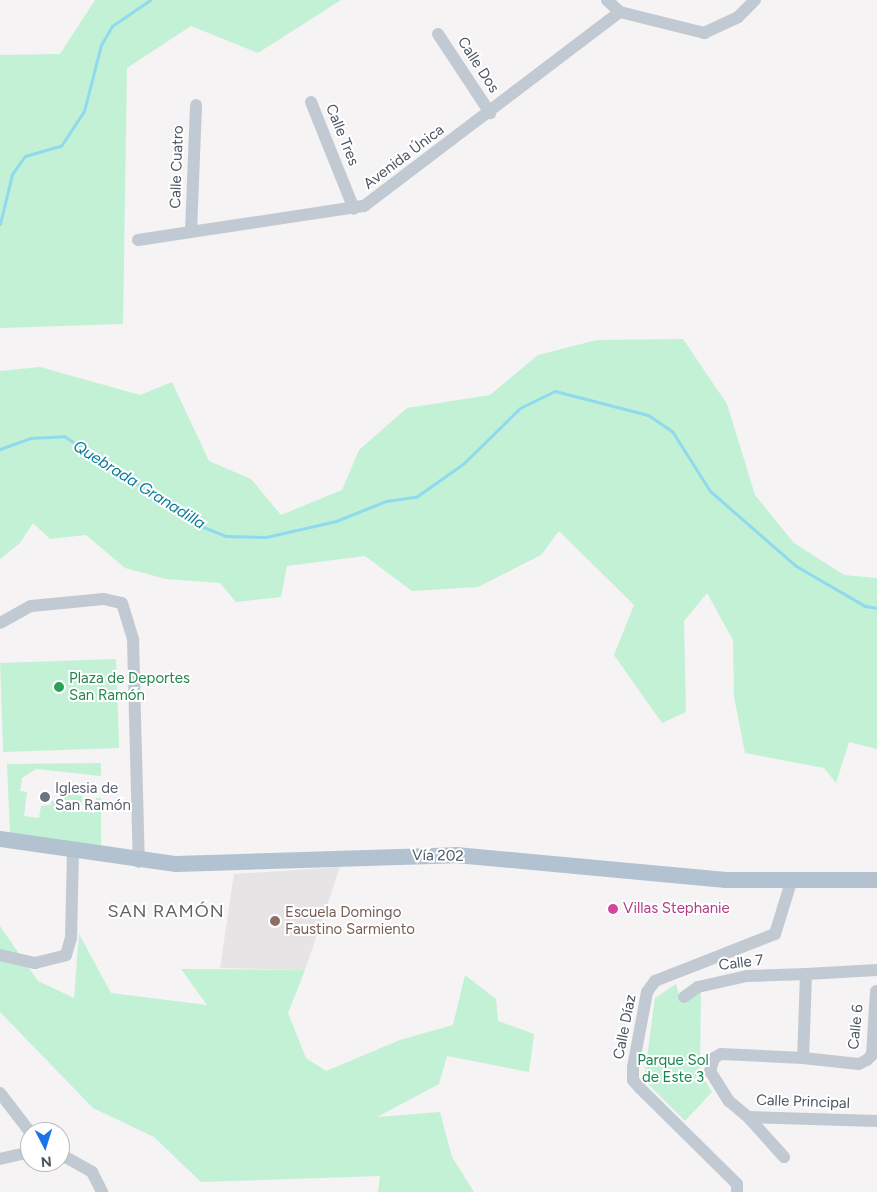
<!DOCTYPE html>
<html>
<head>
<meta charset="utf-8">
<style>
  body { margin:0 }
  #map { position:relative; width:877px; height:1192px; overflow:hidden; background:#f5f3f3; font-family:Figtree,sans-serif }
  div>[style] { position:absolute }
  .education>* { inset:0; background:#e6e4e5 }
  .green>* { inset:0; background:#c3f1d5; transform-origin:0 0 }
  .stream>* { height:3px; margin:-1.5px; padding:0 1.5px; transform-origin:1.5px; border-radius:1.5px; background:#90daee }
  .minor>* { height:12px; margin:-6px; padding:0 6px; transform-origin:6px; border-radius:6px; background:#c1cad2 }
  .major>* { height:16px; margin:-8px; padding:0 8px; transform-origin:8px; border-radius:8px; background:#b3c2d1 }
  .dots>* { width:14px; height:14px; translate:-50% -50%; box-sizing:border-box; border:2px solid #fff; border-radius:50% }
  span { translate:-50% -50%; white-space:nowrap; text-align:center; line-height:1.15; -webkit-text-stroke:4px #fff; paint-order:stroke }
  .street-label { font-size:15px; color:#4a5661 }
  .leisure-label { font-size:15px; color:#27864d }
  .left { translate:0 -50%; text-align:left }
  .worship-label { font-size:15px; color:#5b616d }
  .hotel-label { font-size:15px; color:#b23c85 }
  .education-label { font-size:15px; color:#785e54 }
  .park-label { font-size:15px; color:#17864f }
  .water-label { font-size:16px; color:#0c7c9b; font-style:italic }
  .quarter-label { font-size:18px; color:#5f6368; letter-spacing:1px }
  .north { position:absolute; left:20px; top:1122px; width:50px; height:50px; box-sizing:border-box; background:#fff; border:1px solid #b7bbc0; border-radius:50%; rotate:175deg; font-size:14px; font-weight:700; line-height:20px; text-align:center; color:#4a5661 }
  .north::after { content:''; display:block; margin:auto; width:18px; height:22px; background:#1a73e8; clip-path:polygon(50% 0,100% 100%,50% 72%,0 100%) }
</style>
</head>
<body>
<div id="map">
  <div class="education">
    <div style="clip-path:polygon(340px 867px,305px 970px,220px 968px,234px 874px)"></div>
  </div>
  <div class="green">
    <div style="clip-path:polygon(95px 0,341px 0,258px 53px,191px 26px,127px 68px,123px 324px,0 328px,0 55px,60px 54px)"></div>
    <div style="clip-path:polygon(683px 339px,727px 404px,755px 495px,794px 543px,844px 575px,877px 578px,877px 749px,849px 742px,836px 783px,824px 768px,745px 753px,734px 697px,733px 640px,707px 593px,684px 621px,686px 712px,662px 723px,614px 655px,634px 605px,559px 531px,541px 555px,478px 587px,412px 591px,365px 556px,287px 566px,281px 597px,236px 602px,220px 583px,166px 579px,125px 568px,86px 535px,50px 539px,33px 523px,20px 543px,0 559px,0 371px,40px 367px,140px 395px,172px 382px,209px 461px,251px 479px,281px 515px,342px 490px,359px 450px,407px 408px,490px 395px,538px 355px,597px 340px)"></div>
    <div style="left:116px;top:659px;width:89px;height:116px;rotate:88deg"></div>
    <div style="clip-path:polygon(101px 763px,101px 776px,36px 769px,22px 778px,20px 791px,27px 792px,24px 816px,39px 818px,41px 806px,51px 805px,51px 801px,62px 803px,64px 793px,83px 796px,80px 811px,94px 813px,96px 798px,101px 798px,101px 849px,10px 834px,7px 764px)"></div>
    <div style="clip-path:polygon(0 926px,38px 981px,74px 998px,79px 934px,111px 993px,207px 1005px,181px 969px,305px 970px,288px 1013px,306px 1058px,326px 1071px,400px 1040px,453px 1025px,465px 975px,496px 999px,498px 1021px,534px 1034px,529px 1072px,447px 1056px,439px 1084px,377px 1117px,440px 1112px,452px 1157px,474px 1192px,378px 1192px,380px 1176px,201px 1182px,154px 1137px,93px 1108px,0 1012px)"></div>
    <div style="clip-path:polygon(676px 984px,681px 1002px,701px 992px,700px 1072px,712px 1092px,685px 1121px,644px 1080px,655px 998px)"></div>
  </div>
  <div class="stream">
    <div style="left:0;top:224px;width:51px;rotate:-76.5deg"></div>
    <div style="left:12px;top:174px;width:22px;rotate:-54deg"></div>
    <div style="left:25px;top:156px;width:37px;rotate:-16deg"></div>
    <div style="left:61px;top:146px;width:42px;rotate:-56.7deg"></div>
    <div style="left:84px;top:111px;width:68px;rotate:-75.6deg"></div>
    <div style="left:101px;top:45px;width:22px;rotate:-60deg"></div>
    <div style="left:112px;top:26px;width:46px;rotate:-34.4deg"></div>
    <div style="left:0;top:449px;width:32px;rotate:-20deg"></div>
    <div style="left:30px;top:438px;width:34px;rotate:-3deg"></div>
    <div style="left:64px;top:436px;width:164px;rotate:33.3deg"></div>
    <div style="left:201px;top:526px;width:27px;rotate:22deg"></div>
    <div style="left:226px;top:536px;width:40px;rotate:1.4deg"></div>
    <div style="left:266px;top:537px;width:72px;rotate:-12.9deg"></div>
    <div style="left:336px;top:521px;width:54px;rotate:-21.8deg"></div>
    <div style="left:386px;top:501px;width:30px;rotate:-8deg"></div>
    <div style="left:416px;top:497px;width:59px;rotate:-35.3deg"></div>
    <div style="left:464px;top:463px;width:78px;rotate:-44.5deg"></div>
    <div style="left:520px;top:408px;width:39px;rotate:-26deg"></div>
    <div style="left:555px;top:391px;width:96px;rotate:14.5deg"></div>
    <div style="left:648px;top:415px;width:29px;rotate:34deg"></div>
    <div style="left:672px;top:431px;width:71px;rotate:57.7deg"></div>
    <div style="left:710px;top:491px;width:114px;rotate:41.1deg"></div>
    <div style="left:796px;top:566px;width:80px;rotate:30.1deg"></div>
    <div style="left:865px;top:606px;width:12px;rotate:9deg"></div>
  </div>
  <div class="minor">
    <div style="left:607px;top:0;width:18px;rotate:43deg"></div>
    <div style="left:620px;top:12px;width:87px;rotate:14deg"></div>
    <div style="left:704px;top:33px;width:38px;rotate:-25deg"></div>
    <div style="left:738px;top:17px;width:24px;rotate:-45deg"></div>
    <div style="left:438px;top:34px;width:95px;rotate:56.6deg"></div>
    <div style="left:311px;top:102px;width:115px;rotate:68.1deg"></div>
    <div style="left:191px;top:231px;width:126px;rotate:-87.7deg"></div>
    <div style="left:138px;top:240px;width:229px;rotate:-8.6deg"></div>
    <div style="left:364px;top:206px;width:321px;rotate:-37.2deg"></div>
    <div style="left:0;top:623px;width:35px;rotate:-29deg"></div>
    <div style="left:31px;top:606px;width:73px;rotate:-5.5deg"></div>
    <div style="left:104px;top:599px;width:18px;rotate:13deg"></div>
    <div style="left:122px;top:603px;width:39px;rotate:73deg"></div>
    <div style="left:133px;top:640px;width:222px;rotate:88.5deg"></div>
    <div style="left:0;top:955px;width:36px;rotate:13deg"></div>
    <div style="left:35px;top:963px;width:32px;rotate:-14deg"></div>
    <div style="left:66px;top:955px;width:18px;rotate:-74deg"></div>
    <div style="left:71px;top:938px;width:88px;rotate:-88.7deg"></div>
    <div style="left:877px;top:970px;width:71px;rotate:176.8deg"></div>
    <div style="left:806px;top:974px;width:84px;rotate:92deg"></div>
    <div style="left:803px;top:1058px;width:82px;rotate:-177.2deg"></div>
    <div style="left:721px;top:1054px;width:8px;rotate:150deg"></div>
    <div style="left:714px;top:1058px;width:14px;rotate:107deg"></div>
    <div style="left:710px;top:1071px;width:36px;rotate:58deg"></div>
    <div style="left:729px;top:1101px;width:25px;rotate:40deg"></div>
    <div style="left:748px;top:1117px;width:129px;rotate:1.8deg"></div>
    <div style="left:684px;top:997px;width:17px;rotate:-36deg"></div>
    <div style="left:698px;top:987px;width:50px;rotate:-12.7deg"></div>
    <div style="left:747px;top:976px;width:59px;rotate:-1.9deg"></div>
    <div style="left:803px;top:1058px;width:56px;rotate:6.1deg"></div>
    <div style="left:859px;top:1064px;width:9px;rotate:-27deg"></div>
    <div style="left:867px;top:1060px;width:7px;rotate:-45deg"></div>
    <div style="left:872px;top:1055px;width:64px;rotate:-86.4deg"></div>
    <div style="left:0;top:1093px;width:49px;rotate:52.4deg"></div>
    <div style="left:748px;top:1117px;width:54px;rotate:48deg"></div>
    <div style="left:60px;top:1154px;width:37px;rotate:29deg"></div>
    <div style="left:92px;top:1172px;width:22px;rotate:63deg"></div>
    <div style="left:0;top:1159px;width:31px;rotate:-13deg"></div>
    <div style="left:737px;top:1192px;width:8px;rotate:-90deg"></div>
    <div style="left:737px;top:1184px;width:138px;rotate:-135.3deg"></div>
    <div style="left:639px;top:1087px;width:9px;rotate:-131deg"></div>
    <div style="left:633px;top:1080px;width:13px;rotate:-90deg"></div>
    <div style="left:633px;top:1067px;width:76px;rotate:-79.4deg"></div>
    <div style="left:647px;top:992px;width:14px;rotate:-54deg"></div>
    <div style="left:655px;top:981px;width:129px;rotate:-21.4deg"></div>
    <div style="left:775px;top:934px;width:54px;rotate:-72.9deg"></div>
  </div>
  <div class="major">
    <div style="left:0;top:839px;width:178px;rotate:8.1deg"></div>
    <div style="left:176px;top:864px;width:280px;rotate:-1.8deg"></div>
    <div style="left:456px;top:855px;width:271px;rotate:5.3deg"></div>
    <div style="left:726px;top:880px;width:151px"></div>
  </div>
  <div class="dots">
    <div style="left:59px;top:687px;background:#2e9e5b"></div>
    <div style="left:45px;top:797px;background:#6b7280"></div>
    <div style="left:613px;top:909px;background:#d1479c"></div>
    <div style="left:275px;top:921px;background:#8d6e63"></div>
  </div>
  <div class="street-label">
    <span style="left:478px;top:65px;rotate:57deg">Calle Dos</span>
    <span style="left:342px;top:135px;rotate:68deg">Calle Tres</span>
    <span style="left:404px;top:157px;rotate:-37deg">Avenida Única</span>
    <span style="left:177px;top:167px;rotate:-88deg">Calle Cuatro</span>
    <span style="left:438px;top:856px;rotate:1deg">Vía 202</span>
    <span style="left:741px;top:963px;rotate:-7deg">Calle 7</span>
    <span style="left:625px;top:1027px;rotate:-79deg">Calle Díaz</span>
    <span style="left:856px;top:1027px;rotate:-84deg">Calle 6</span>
    <span style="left:803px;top:1102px;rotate:2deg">Calle Principal</span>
  </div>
  <div class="leisure-label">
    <span class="left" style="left:69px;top:687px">Plaza de Deportes<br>San Ramón</span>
  </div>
  <div class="worship-label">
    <span class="left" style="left:55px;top:797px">Iglesia de<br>San Ramón</span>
  </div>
  <div class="hotel-label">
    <span class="left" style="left:623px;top:909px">Villas Stephanie</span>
  </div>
  <div class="education-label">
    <span class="left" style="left:285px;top:921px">Escuela Domingo<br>Faustino Sarmiento</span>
  </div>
  <div class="park-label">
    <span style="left:673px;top:1069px">Parque Sol<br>de Este 3</span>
  </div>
  <div class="water-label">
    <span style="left:139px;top:485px;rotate:32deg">Quebrada Granadilla</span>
  </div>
  <div class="quarter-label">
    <span style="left:166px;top:911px">SAN RAMÓN</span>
  </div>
  <div class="north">N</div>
</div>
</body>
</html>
